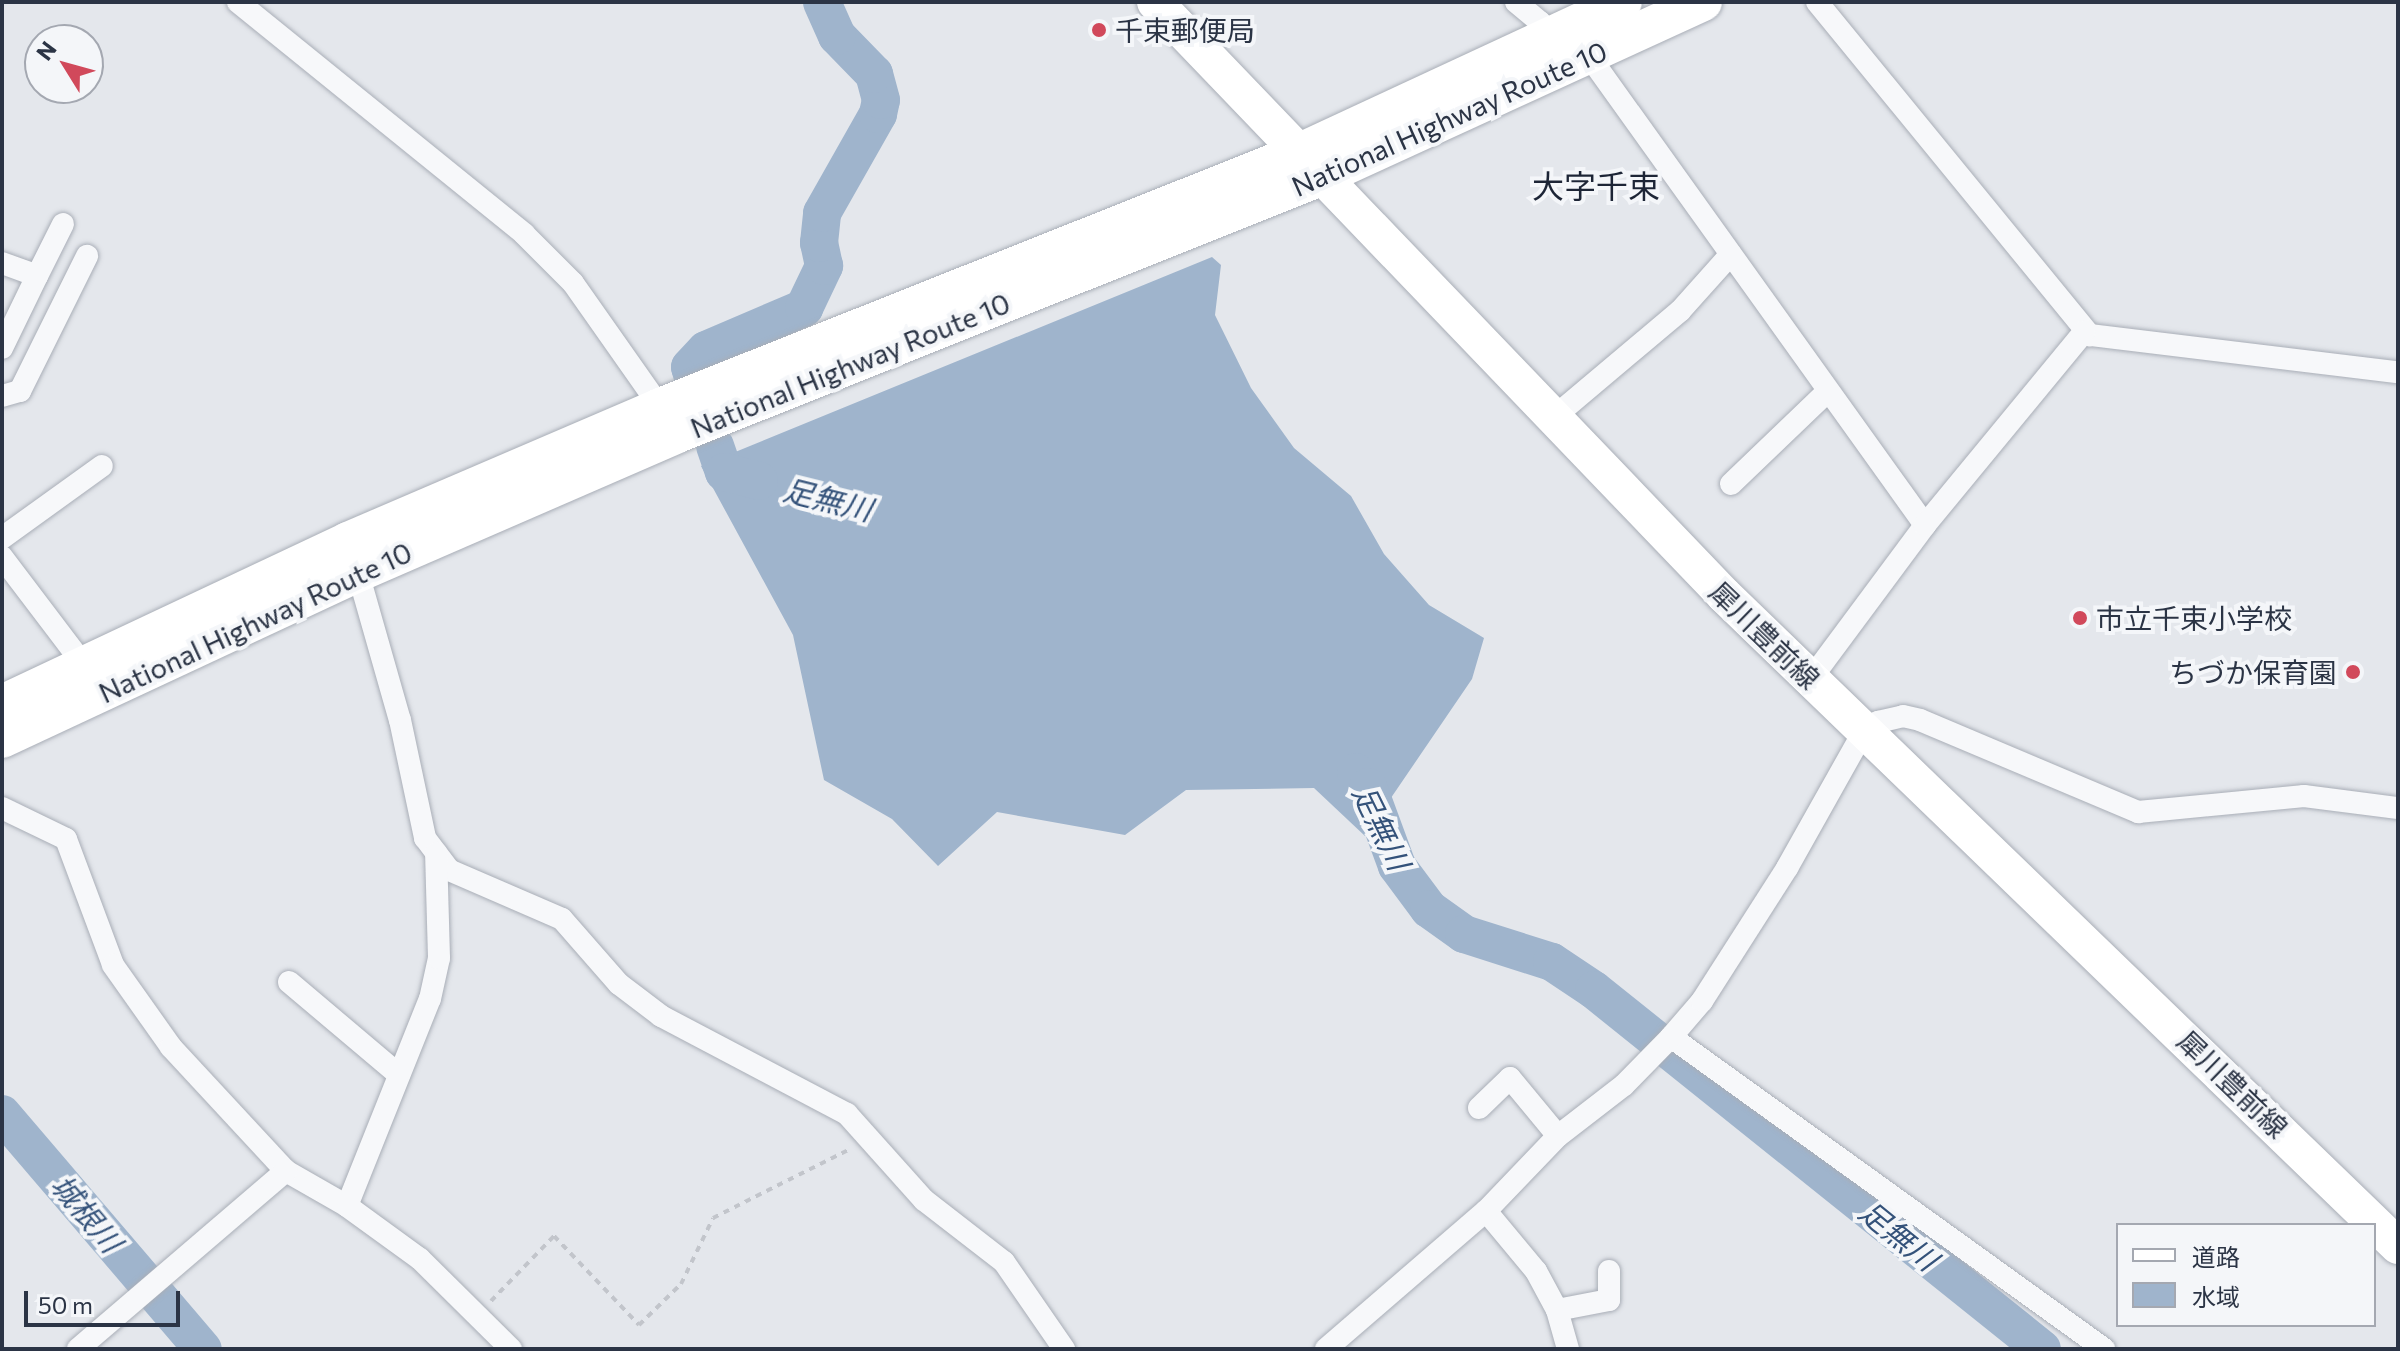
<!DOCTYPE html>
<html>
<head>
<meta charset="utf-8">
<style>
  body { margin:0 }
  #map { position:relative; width:2400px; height:1351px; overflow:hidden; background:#e4e7ec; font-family:Commissioner,"Noto Sans JP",sans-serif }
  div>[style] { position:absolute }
  .water>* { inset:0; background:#9fb4cc }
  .river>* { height:38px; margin:-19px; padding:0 19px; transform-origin:19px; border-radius:19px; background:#9fb4cc }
  .path>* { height:4px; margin-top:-2px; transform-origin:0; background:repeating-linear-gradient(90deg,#c2c5cb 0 6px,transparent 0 12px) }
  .roads { filter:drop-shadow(0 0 2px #a9aeb7) drop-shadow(0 0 2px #a9aeb7) }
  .minor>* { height:22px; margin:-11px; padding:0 11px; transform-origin:11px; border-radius:11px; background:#f7f8fa }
  .primary>* { height:36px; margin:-18px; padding:0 18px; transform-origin:18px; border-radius:18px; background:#fff }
  .trunk>* { height:38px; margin:-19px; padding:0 19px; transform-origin:19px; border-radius:19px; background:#fff }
  .dots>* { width:22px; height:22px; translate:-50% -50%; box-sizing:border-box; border:4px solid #f4f6f9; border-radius:50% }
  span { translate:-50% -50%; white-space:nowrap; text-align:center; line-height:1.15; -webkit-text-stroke:8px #f4f6f9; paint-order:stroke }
  .poi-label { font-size:28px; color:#2b3445 }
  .left { translate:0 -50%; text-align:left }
  .right { translate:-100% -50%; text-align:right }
  .street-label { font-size:28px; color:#2b3445 }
  .water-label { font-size:30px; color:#34527a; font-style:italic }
  .quarter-label { font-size:32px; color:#1d2536 }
  .frame { position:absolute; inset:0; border:4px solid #2b3445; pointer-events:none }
  .legend { position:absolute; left:2116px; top:1223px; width:260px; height:104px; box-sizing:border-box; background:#f4f6f9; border:2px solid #a4a8b1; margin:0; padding:10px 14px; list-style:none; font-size:24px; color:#2b3445 }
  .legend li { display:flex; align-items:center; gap:16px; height:40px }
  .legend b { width:40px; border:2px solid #a4a8b1 }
  .north { position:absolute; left:24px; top:24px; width:80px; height:80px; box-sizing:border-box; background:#f4f6f9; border:2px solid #a4a8b1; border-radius:50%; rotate:307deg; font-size:22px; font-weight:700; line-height:32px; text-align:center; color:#2b3445 }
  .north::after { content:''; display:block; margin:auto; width:28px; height:36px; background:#d1495b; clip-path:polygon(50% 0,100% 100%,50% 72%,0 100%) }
  .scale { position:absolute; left:24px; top:1291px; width:156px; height:36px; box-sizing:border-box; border:4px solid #2b3445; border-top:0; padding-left:10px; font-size:24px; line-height:28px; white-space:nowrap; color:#2b3445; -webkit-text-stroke:6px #f4f6f9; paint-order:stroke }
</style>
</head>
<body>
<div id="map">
  <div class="water">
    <div style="clip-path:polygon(1212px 257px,1221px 265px,1215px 315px,1251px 388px,1294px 448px,1351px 496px,1384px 554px,1429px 605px,1484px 638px,1472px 679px,1365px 836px,1314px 788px,1186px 790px,1125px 835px,997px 812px,938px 866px,892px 819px,824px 780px,793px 635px,701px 466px)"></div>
  </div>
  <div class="river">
    <div style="left:692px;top:374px;width:7px;rotate:-106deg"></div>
    <div style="left:690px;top:367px;width:23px;rotate:-47deg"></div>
    <div style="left:706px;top:350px;width:107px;rotate:-23.2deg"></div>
    <div style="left:804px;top:308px;width:47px;rotate:-64.5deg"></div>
    <div style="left:824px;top:266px;width:24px;rotate:-102deg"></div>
    <div style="left:819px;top:243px;width:30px;rotate:-84deg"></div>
    <div style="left:822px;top:213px;width:114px;rotate:-60.5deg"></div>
    <div style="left:878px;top:114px;width:14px;rotate:-78deg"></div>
    <div style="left:881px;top:100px;width:27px;rotate:-105deg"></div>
    <div style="left:874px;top:74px;width:53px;rotate:-134.2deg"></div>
    <div style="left:837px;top:36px;width:37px;rotate:-114deg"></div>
    <div style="left:715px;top:446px;width:28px;rotate:71deg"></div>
    <div style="left:724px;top:472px;width:36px;rotate:14deg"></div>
    <div style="left:1356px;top:772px;width:19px;rotate:51deg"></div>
    <div style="left:1368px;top:787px;width:84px;rotate:69.8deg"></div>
    <div style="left:1397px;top:866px;width:54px;rotate:53.3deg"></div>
    <div style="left:1429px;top:909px;width:43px;rotate:35.5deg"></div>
    <div style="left:1464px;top:934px;width:92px;rotate:17.7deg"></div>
    <div style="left:1552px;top:962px;width:50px;rotate:33.7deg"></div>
    <div style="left:1594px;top:990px;width:574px;rotate:38.71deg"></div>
    <div style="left:2px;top:1114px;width:309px;rotate:49.5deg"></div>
  </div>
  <div class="path">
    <div style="left:491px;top:1301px;width:91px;rotate:-45.9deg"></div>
    <div style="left:554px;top:1236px;width:123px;rotate:46.3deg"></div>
    <div style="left:639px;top:1325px;width:59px;rotate:-44.3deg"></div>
    <div style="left:681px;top:1284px;width:73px;rotate:-64.1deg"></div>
    <div style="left:713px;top:1218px;width:153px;rotate:-26.7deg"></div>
  </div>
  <div class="roads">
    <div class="minor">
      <div style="left:238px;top:2px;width:368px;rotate:39deg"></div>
      <div style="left:524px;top:234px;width:69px;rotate:45deg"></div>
      <div style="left:573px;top:283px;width:151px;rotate:54.9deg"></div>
      <div style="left:1516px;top:2px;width:31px;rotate:40deg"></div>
      <div style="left:1540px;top:22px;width:18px;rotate:74deg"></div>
      <div style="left:1545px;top:39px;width:47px;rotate:21.1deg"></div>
      <div style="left:1589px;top:56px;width:577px;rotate:54.38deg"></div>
      <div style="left:1817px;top:2px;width:431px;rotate:50.7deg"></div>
      <div style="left:2090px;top:335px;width:310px;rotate:6.9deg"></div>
      <div style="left:2px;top:263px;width:37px;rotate:20deg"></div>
      <div style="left:37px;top:276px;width:80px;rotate:115.9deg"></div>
      <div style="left:37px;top:276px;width:58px;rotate:-63.4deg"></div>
      <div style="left:2px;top:396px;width:19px;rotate:-16deg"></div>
      <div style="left:20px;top:391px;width:151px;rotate:-63.6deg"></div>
      <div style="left:1554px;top:417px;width:165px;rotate:-40.1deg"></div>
      <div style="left:1680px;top:311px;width:76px;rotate:-48.2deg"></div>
      <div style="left:1731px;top:484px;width:134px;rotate:-43.8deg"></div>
      <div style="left:2px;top:538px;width:123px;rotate:-35.8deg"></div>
      <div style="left:2px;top:557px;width:136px;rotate:52.8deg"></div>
      <div style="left:358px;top:573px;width:153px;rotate:74.1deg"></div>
      <div style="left:400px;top:720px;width:121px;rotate:78deg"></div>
      <div style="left:425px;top:838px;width:40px;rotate:53deg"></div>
      <div style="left:449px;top:870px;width:123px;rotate:23.4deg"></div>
      <div style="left:562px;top:919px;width:86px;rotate:48.8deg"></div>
      <div style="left:619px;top:984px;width:53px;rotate:37.3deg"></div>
      <div style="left:661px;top:1016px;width:210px;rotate:27.8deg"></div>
      <div style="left:847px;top:1114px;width:115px;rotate:48.2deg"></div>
      <div style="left:924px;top:1200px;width:101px;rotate:37.8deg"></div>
      <div style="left:1004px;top:1262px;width:106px;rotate:55.4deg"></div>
      <div style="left:1810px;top:680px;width:193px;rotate:-53.4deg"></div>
      <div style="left:1925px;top:525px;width:251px;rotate:-50.5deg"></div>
      <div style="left:2px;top:808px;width:71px;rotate:25.8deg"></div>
      <div style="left:66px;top:839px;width:134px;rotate:69.5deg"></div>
      <div style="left:113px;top:965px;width:100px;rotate:54.7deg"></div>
      <div style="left:171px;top:1047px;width:169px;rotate:47.2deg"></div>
      <div style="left:286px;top:1171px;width:70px;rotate:29.8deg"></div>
      <div style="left:347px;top:1206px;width:90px;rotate:36deg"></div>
      <div style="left:420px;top:1259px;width:128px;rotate:44.7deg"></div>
      <div style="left:289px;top:982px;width:144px;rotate:40.2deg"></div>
      <div style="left:1671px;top:1037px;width:534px;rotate:35.77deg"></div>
      <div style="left:1479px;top:1108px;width:43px;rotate:-44.1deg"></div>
      <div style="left:1510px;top:1078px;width:75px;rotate:50.4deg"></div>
      <div style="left:347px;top:1206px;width:223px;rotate:-68.2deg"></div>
      <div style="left:430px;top:999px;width:42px;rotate:-77.6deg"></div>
      <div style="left:439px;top:958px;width:105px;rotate:-91.6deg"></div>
      <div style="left:1486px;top:1211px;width:78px;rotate:50.2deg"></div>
      <div style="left:1536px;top:1271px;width:44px;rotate:61.7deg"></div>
      <div style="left:1557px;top:1310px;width:41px;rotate:74.2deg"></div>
      <div style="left:1557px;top:1310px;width:53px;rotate:-10.9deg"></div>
      <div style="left:1609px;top:1300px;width:29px;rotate:-90deg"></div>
      <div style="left:78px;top:1349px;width:274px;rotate:-40.6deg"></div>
      <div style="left:1326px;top:1349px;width:211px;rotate:-40.8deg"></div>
      <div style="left:1486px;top:1211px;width:104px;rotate:-46.2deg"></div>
      <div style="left:1558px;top:1136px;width:83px;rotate:-37.7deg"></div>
      <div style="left:1624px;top:1085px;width:67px;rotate:-45.6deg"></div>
      <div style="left:1671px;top:1037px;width:48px;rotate:-49.3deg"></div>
      <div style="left:1702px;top:1001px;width:158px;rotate:-57.4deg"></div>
      <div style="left:1787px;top:868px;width:157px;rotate:-60.7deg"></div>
      <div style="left:1864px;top:731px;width:17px;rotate:-33deg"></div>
      <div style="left:1878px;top:722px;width:26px;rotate:-13deg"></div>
      <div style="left:1903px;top:716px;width:17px;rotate:13deg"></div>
      <div style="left:1920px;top:720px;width:237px;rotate:22.9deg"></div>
      <div style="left:2138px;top:812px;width:167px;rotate:-5.5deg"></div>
      <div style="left:2304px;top:796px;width:95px;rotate:7.3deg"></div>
    </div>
    <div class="primary">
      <div style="left:1155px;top:2px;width:822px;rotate:46.18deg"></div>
      <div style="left:1724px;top:595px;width:937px;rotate:44.01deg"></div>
    </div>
    <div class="trunk">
      <div style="left:2px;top:704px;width:382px;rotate:-25.2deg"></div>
      <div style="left:348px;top:541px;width:340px;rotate:-23.2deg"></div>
      <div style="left:660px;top:407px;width:687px;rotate:-21.71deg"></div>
      <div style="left:1298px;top:153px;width:358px;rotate:-24.9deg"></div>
      <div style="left:2px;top:739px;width:393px;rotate:-25deg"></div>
      <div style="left:358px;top:573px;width:346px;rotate:-23.5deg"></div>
      <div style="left:675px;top:435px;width:696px;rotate:-21.77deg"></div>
      <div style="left:1321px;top:177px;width:420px;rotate:-24.6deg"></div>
    </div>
  </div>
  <div class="dots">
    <div style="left:1099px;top:30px;background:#d1495b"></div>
    <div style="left:2080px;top:618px;background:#d1495b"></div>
    <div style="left:2353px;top:672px;background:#d1495b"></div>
  </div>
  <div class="poi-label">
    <span class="left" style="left:1115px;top:30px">千束郵便局</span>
    <span class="left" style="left:2096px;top:618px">市立千束小学校</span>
    <span class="right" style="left:2337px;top:672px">ちづか保育園</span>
  </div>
  <div class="street-label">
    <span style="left:1449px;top:118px;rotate:-24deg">National Highway Route 10</span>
    <span style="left:850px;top:365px;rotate:-22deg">National Highway Route 10</span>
    <span style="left:255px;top:622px;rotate:-25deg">National Highway Route 10</span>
    <span style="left:1765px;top:635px;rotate:44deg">犀川豊前線</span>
    <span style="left:2233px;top:1084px;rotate:44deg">犀川豊前線</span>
  </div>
  <div class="water-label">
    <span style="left:828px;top:499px;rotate:14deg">足無川</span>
    <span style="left:1382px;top:827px;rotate:64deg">足無川</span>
    <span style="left:87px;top:1213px;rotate:50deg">城根川</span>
    <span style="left:1899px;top:1235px;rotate:39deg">足無川</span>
  </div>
  <div class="quarter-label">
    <span style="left:1596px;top:185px">大字千束</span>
  </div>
  <div class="frame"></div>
  <ul class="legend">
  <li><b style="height:10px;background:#fff"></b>道路</li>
  <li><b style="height:22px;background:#9fb4cc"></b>水域</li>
  </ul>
  <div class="north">N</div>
  <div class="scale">50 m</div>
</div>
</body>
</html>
